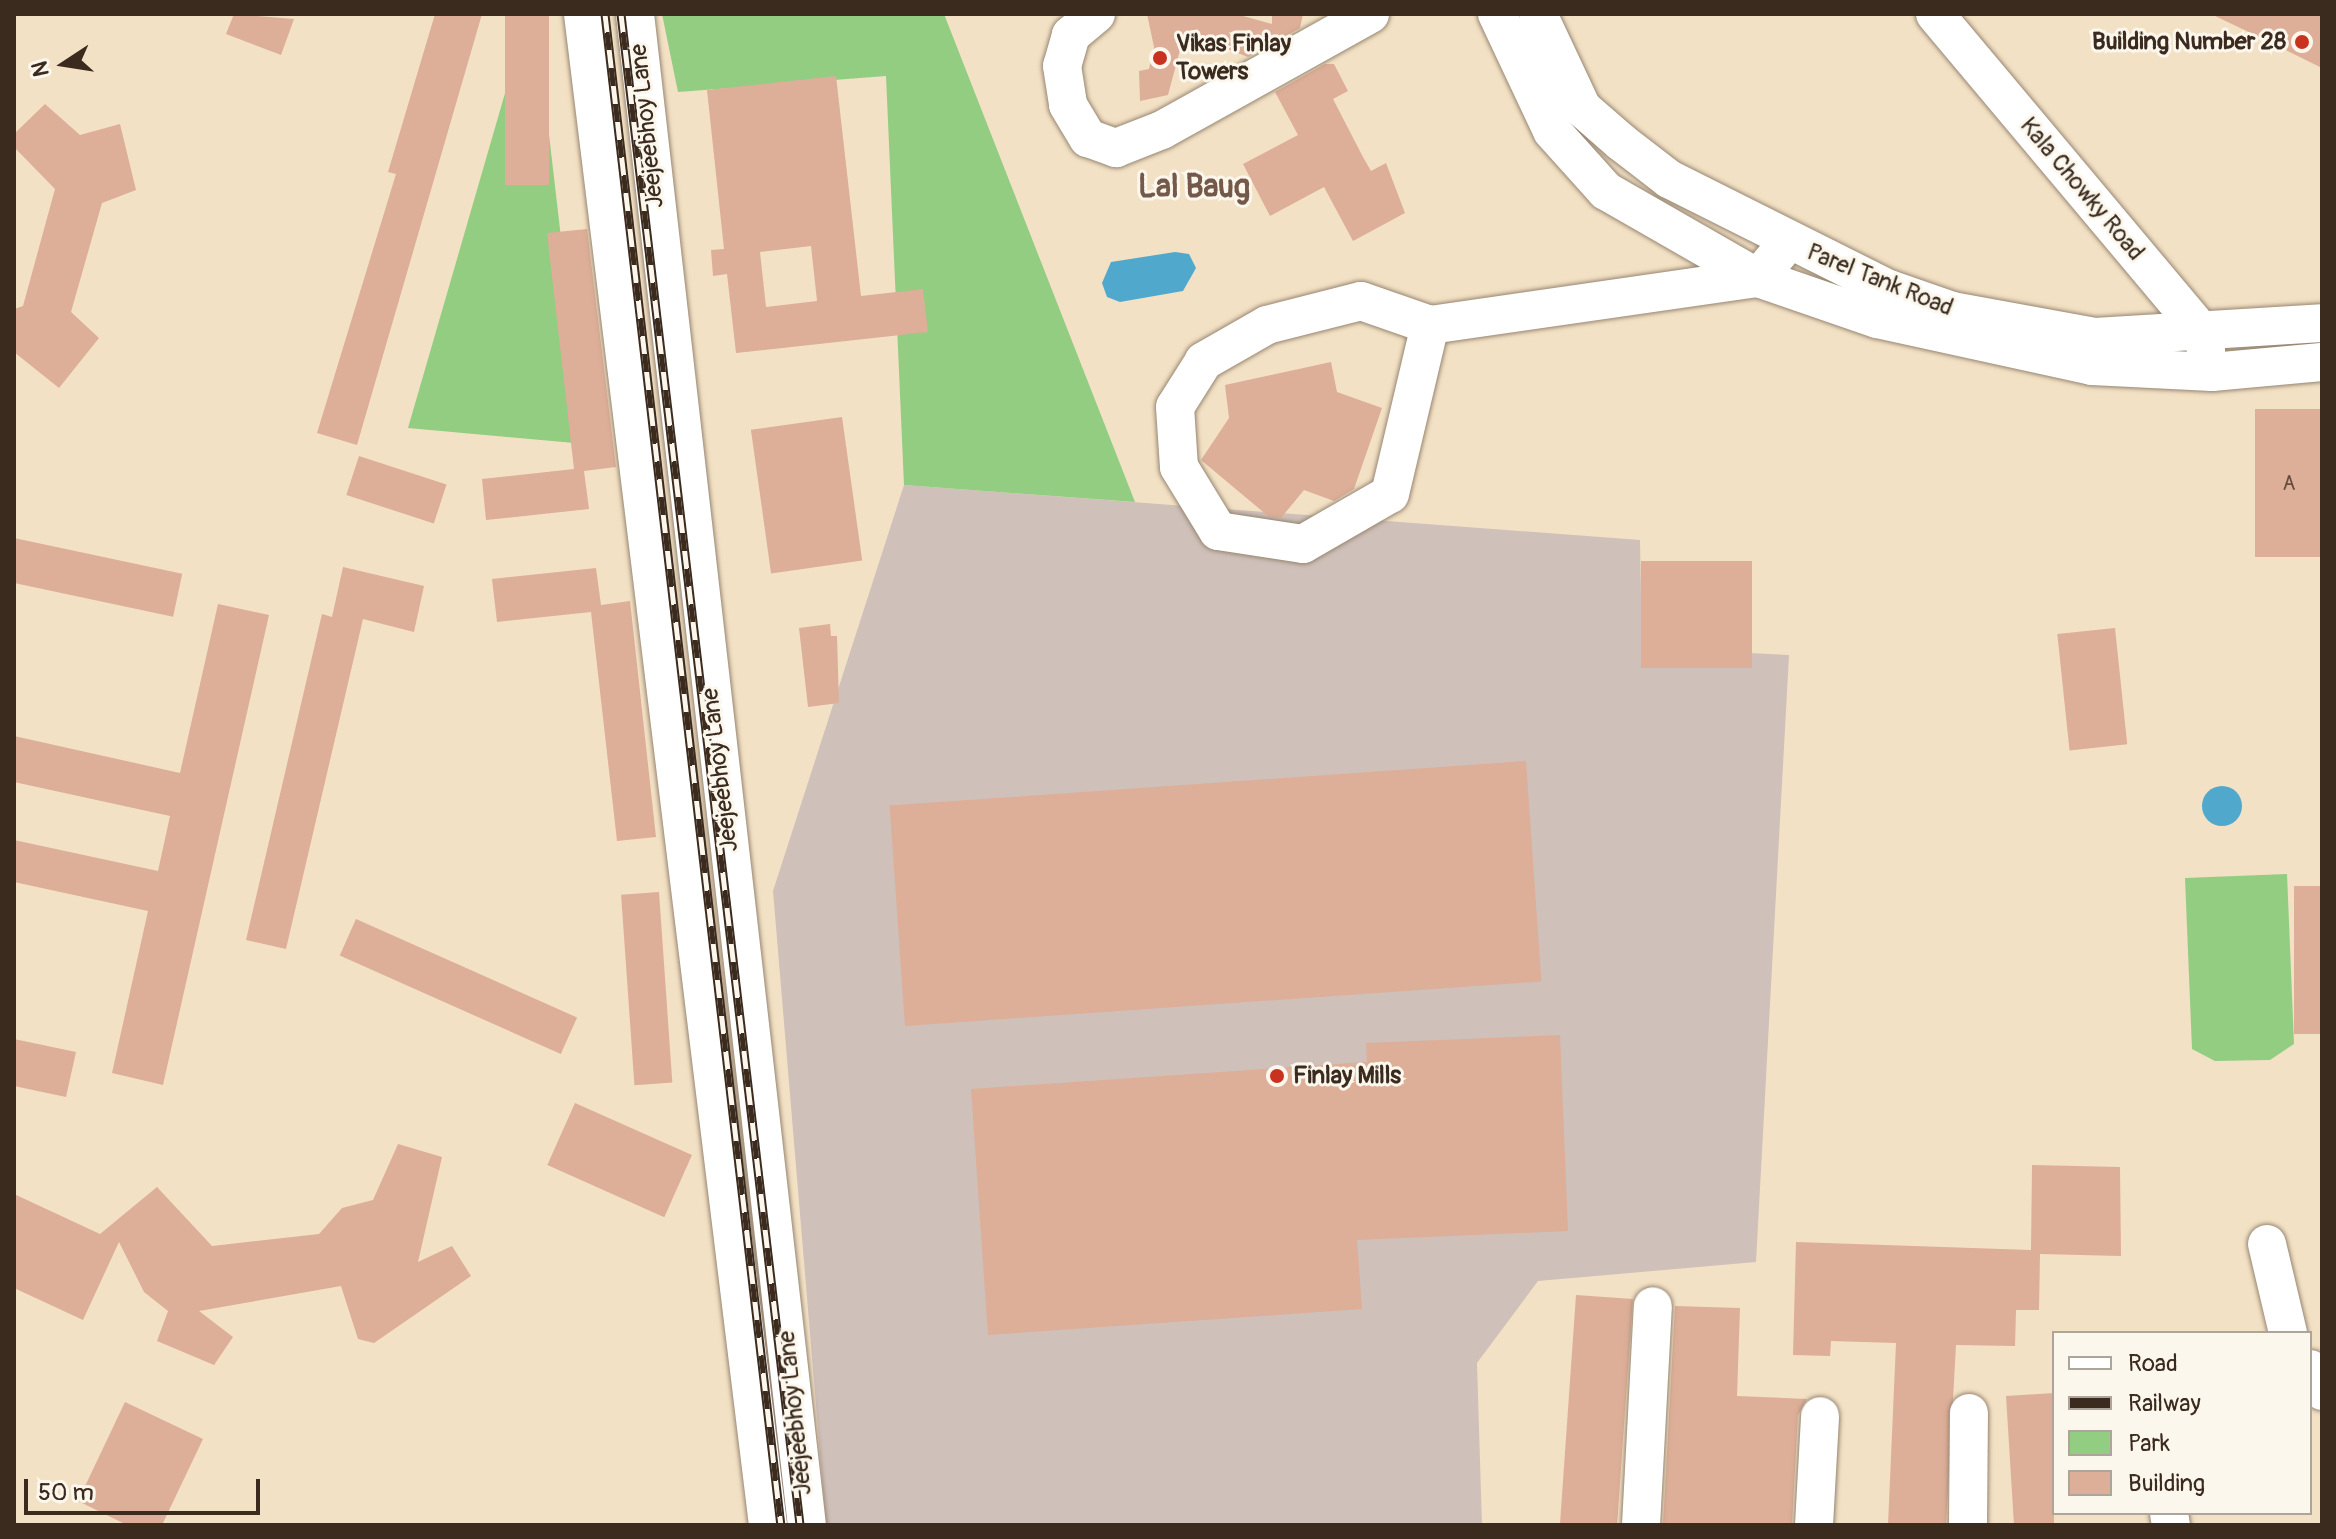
<!DOCTYPE html>
<html>
<head>
<meta charset="utf-8">
<style>
  body { margin:0 }
  #map { position:relative; width:2336px; height:1539px; overflow:hidden; background:#f3e1c5; font-family:Pangolin,sans-serif }
  div>[style] { position:absolute }
  .industrial>* { inset:0; background:#cfc0ba }
  .green>* { inset:0; background:#92cd82 }
  .water>* { inset:0; background:#50a9cd }
  .round { border-radius:50% }
  .building>* { inset:0; background:#ddae98; transform-origin:0 0 }
  .roads { filter:drop-shadow(0 0 2px #978672) drop-shadow(0 0 2px #978672) }
  .minor>* { height:38px; margin:-19px; padding:0 19px; transform-origin:19px; border-radius:19px; background:#fff }
  .rail>* { height:9px; margin-top:-4.5px; transform-origin:0; background:repeating-linear-gradient(90deg,#fbf7ec 0 18px,#3b2a1e 0 36px); box-sizing:border-box; border-block:2px solid #3b2a1e }
  .dots>* { width:22px; height:22px; translate:-50% -50%; box-sizing:border-box; border:4px solid #fbf7ec; border-radius:50% }
  span { translate:-50% -50%; white-space:nowrap; text-align:center; line-height:1.15; -webkit-text-stroke:6px #fbf7ec; paint-order:stroke }
  .number-label { font-size:20px; color:#644b3c }
  .number-label span { -webkit-text-stroke-width:0 }
  .poi-label { font-size:24px; color:#3b2a1e; font-weight:700 }
  .right { translate:-100% -50%; text-align:right }
  .left { translate:0 -50%; text-align:left }
  .street-label { font-size:24px; color:#3b2a1e }
  .district-label { font-size:32px; color:#745849; font-weight:700 }
  .frame { position:absolute; inset:0; border:16px solid #3b2a1e; pointer-events:none }
  .legend { position:absolute; left:2052px; top:1331px; width:260px; height:184px; box-sizing:border-box; background:#fbf7ec; border:2px solid #aea59a; margin:0; padding:10px 14px; list-style:none; font-size:24px; color:#3b2a1e }
  .legend li { display:flex; align-items:center; gap:16px; height:40px }
  .legend b { width:40px; border:2px solid #aea59a }
  .north { position:absolute; left:24px; top:24px; width:80px; height:80px; -webkit-text-stroke:6px #fbf7ec; paint-order:stroke; rotate:258deg; font-size:22px; font-weight:700; line-height:32px; text-align:center; color:#3b2a1e }
  .north::after { content:''; display:block; margin:auto; width:28px; height:36px; background:#3b2a1e; clip-path:polygon(50% 0,100% 100%,50% 72%,0 100%) }
  .scale { position:absolute; left:24px; top:1479px; width:236px; height:36px; box-sizing:border-box; border:4px solid #3b2a1e; border-top:0; padding-left:10px; font-size:24px; line-height:28px; white-space:nowrap; color:#3b2a1e; -webkit-text-stroke:6px #fbf7ec; paint-order:stroke }
</style>
</head>
<body>
<div id="map">
  <div class="industrial">
    <div style="clip-path:polygon(904px 485px,1640px 540px,1642px 648px,1789px 655px,1756px 1262px,1538px 1281px,1477px 1363px,1482px 1525px,826px 1525px,773px 891px)"></div>
  </div>
  <div class="green">
    <div style="clip-path:polygon(528px 14px,535px 14px,585px 444px,408px 428px)"></div>
    <div style="clip-path:polygon(662px 14px,944px 14px,1135px 502px,904px 485px,886px 76px,678px 92px)"></div>
    <div style="clip-path:polygon(2287px 874px,2294px 1044px,2270px 1060px,2215px 1061px,2192px 1049px,2185px 878px)"></div>
  </div>
  <div class="water">
    <div style="clip-path:polygon(1175px 252px,1189px 254px,1196px 268px,1183px 291px,1120px 302px,1107px 297px,1102px 283px,1111px 262px)"></div>
    <div class="round" style="left:2202px;top:786px;width:40px;height:40px"></div>
  </div>
  <div class="building">
    <div style="clip-path:polygon(234px 14px,294px 19px,281px 55px,226px 34px)"></div>
    <div style="clip-path:polygon(435px 14px,482px 14px,357px 445px,317px 433px,396px 174px,388px 172px)"></div>
    <div style="left:505px;top:14px;width:44px;height:171px"></div>
    <div style="clip-path:polygon(1147px 14px,1236px 14px,1272px 24px,1272px 14px,1303px 14px,1300px 28px,1248px 57px,1194px 36px,1191px 52px,1180px 50px,1168px 95px,1140px 101px,1139px 71px,1149px 69px,1154px 47px)"></div>
    <div style="clip-path:polygon(2211px 14px,2322px 14px,2322px 68px,2259px 37px)"></div>
    <div style="clip-path:polygon(1325px 64px,1334px 64px,1348px 91px,1333px 99px,1363px 157px,1371px 171px,1386px 163px,1405px 213px,1353px 241px,1324px 187px,1270px 216px,1243px 164px,1298px 135px,1275px 92px)"></div>
    <div style="clip-path:polygon(evenodd,836px 76px,861px 296px,923px 289px,928px 332px,736px 353px,727px 274px,713px 276px,711px 250px,724px 249px,707px 90px,836px 76px,811px 246px,817px 301px,766px 307px,760px 252px,811px 246px)"></div>
    <div style="clip-path:polygon(45px 104px,80px 135px,120px 124px,136px 190px,102px 203px,71px 312px,99px 338px,59px 388px,14px 352px,14px 309px,23px 306px,55px 189px,14px 147px,14px 134px)"></div>
    <div style="clip-path:polygon(587px 229px,616px 467px,584px 471px,589px 509px,486px 520px,482px 479px,574px 469px,547px 233px)"></div>
    <div style="clip-path:polygon(1331px 362px,1337px 392px,1382px 408px,1354px 489px,1334px 501px,1304px 490px,1281px 518px,1268px 516px,1201px 460px,1229px 418px,1225px 385px)"></div>
    <div style="left:2322px;top:409px;width:148px;height:67px;rotate:90deg"></div>
    <div style="left:842px;top:417px;width:145px;height:92px;rotate:82deg"></div>
    <div style="left:359px;top:456px;width:92px;height:41px;rotate:18deg"></div>
    <div style="left:14px;top:538px;width:172px;height:44px;rotate:12deg"></div>
    <div style="left:1641px;top:561px;width:111px;height:107px"></div>
    <div style="clip-path:polygon(343px 567px,424px 586px,414px 632px,363px 619px,286px 949px,246px 940px,322px 614px,332px 617px)"></div>
    <div style="clip-path:polygon(596px 568px,601px 605px,630px 601px,656px 837px,617px 841px,591px 612px,497px 622px,492px 579px)"></div>
    <div style="clip-path:polygon(218px 604px,269px 615px,163px 1085px,112px 1073px,148px 911px,14px 882px,14px 840px,158px 871px,170px 816px,14px 782px,14px 736px,180px 773px)"></div>
    <div style="clip-path:polygon(830px 624px,831px 636px,837px 636px,839px 703px,808px 707px,799px 628px)"></div>
    <div style="left:2115px;top:628px;width:117px;height:58px;rotate:84deg"></div>
    <div style="left:1526px;top:761px;width:221px;height:638px;rotate:86deg"></div>
    <div style="left:2322px;top:886px;width:148px;height:28px;rotate:90deg"></div>
    <div style="left:659px;top:892px;width:191px;height:38px;rotate:86deg"></div>
    <div style="left:356px;top:919px;width:242px;height:40px;rotate:24deg"></div>
    <div style="clip-path:polygon(1560px 1035px,1568px 1231px,1357px 1240px,1362px 1309px,988px 1335px,971px 1089px,1367px 1062px,1366px 1043px)"></div>
    <div style="clip-path:polygon(14px 1039px,76px 1052px,66px 1097px,14px 1086px)"></div>
    <div style="left:575px;top:1103px;width:128px;height:68px;rotate:24deg"></div>
    <div style="clip-path:polygon(398px 1144px,442px 1157px,418px 1262px,452px 1246px,471px 1276px,374px 1343px,358px 1339px,341px 1286px,199px 1311px,233px 1337px,214px 1365px,157px 1341px,168px 1311px,144px 1292px,119px 1242px,83px 1320px,14px 1288px,14px 1194px,100px 1234px,157px 1187px,212px 1246px,319px 1234px,342px 1208px,373px 1200px)"></div>
    <div style="clip-path:polygon(2032px 1165px,2120px 1167px,2121px 1256px,2040px 1254px,2039px 1310px,2016px 1310px,2015px 1346px,1956px 1345px,1946px 1525px,1888px 1525px,1896px 1343px,1831px 1341px,1830px 1356px,1793px 1355px,1796px 1242px,2031px 1250px)"></div>
    <div style="left:1576px;top:1295px;width:57px;height:230px;rotate:4deg"></div>
    <div style="clip-path:polygon(1675px 1306px,1740px 1308px,1737px 1396px,1807px 1399px,1798px 1415px,1792px 1525px,1663px 1525px)"></div>
    <div style="clip-path:polygon(2054px 1393px,2054px 1525px,2014px 1525px,2006px 1396px)"></div>
    <div style="clip-path:polygon(125px 1402px,203px 1439px,162px 1525px,127px 1525px,78px 1501px)"></div>
  </div>
  <div class="roads">
    <div class="minor">
      <div style="left:583px;top:14px;width:1522px;rotate:83.02deg"></div>
      <div style="left:635px;top:14px;width:1521px;rotate:83.51deg"></div>
      <div style="left:1096px;top:14px;width:33px;rotate:140deg"></div>
      <div style="left:1071px;top:35px;width:32px;rotate:106deg"></div>
      <div style="left:1062px;top:66px;width:39px;rotate:81deg"></div>
      <div style="left:1068px;top:105px;width:39px;rotate:59deg"></div>
      <div style="left:1088px;top:138px;width:30px;rotate:20deg"></div>
      <div style="left:1116px;top:148px;width:49px;rotate:-21.4deg"></div>
      <div style="left:1162px;top:130px;width:238px;rotate:-29.1deg"></div>
      <div style="left:1497px;top:14px;width:129px;rotate:64.8deg"></div>
      <div style="left:1552px;top:131px;width:81px;rotate:48deg"></div>
      <div style="left:1606px;top:191px;width:175px;rotate:29.8deg"></div>
      <div style="left:1758px;top:278px;width:126px;rotate:19deg"></div>
      <div style="left:1877px;top:319px;width:220px;rotate:12.3deg"></div>
      <div style="left:2092px;top:366px;width:120px;rotate:2.9deg"></div>
      <div style="left:2212px;top:372px;width:110px;rotate:-5.2deg"></div>
      <div style="left:1538px;top:14px;width:104px;rotate:64.9deg"></div>
      <div style="left:1582px;top:108px;width:52px;rotate:41.1deg"></div>
      <div style="left:1621px;top:142px;width:61px;rotate:37.6deg"></div>
      <div style="left:1669px;top:179px;width:246px;rotate:26.6deg"></div>
      <div style="left:1889px;top:289px;width:67px;rotate:19.2deg"></div>
      <div style="left:1952px;top:311px;width:145px;rotate:10.3deg"></div>
      <div style="left:2095px;top:337px;width:227px;rotate:-3.5deg"></div>
      <div style="left:1935px;top:14px;width:414px;rotate:50deg"></div>
      <div style="left:2201px;top:331px;width:20px;rotate:75deg"></div>
      <div style="left:1430px;top:325px;width:73px;rotate:-160.8deg"></div>
      <div style="left:1361px;top:301px;width:97px;rotate:165.7deg"></div>
      <div style="left:1267px;top:325px;width:73px;rotate:150.3deg"></div>
      <div style="left:1204px;top:361px;width:54px;rotate:122.2deg"></div>
      <div style="left:1175px;top:407px;width:60px;rotate:86.2deg"></div>
      <div style="left:1179px;top:467px;width:75px;rotate:58.6deg"></div>
      <div style="left:1218px;top:531px;width:86px;rotate:8.7deg"></div>
      <div style="left:1303px;top:544px;width:100px;rotate:-29.9deg"></div>
      <div style="left:1390px;top:494px;width:174px;rotate:-76.7deg"></div>
      <div style="left:1430px;top:325px;width:331px;rotate:-8.2deg"></div>
      <div style="left:1758px;top:278px;width:45px;rotate:-50.4deg"></div>
      <div style="left:2267px;top:1244px;width:91px;rotate:76.7deg"></div>
      <div style="left:2310px;top:1369px;width:25px;rotate:61deg"></div>
      <div style="left:2169px;top:1513px;width:12px;rotate:81deg"></div>
      <div style="left:1641px;top:1525px;width:219px;rotate:-86.9deg"></div>
      <div style="left:1814px;top:1525px;width:109px;rotate:-86.8deg"></div>
      <div style="left:1968px;top:1525px;width:112px;rotate:-89.5deg"></div>
    </div>
  </div>
  <div class="rail">
    <div style="left:605px;top:14px;width:1521px;rotate:83.36deg"></div>
    <div style="left:621px;top:14px;width:1522px;rotate:83.24deg"></div>
  </div>
  <div class="dots">
    <div style="left:2302px;top:42px;background:#c8321e"></div>
    <div style="left:1160px;top:58px;background:#c8321e"></div>
    <div style="left:1277px;top:1076px;background:#c8321e"></div>
  </div>
  <div class="number-label">
    <span style="left:2289px;top:483px">A</span>
  </div>
  <div class="poi-label">
    <span class="right" style="left:2286px;top:42px">Building Number 28</span>
    <span class="left" style="left:1176px;top:58px">Vikas Finlay<br>Towers</span>
    <span class="left" style="left:1293px;top:1076px">Finlay Mills</span>
  </div>
  <div class="street-label">
    <span style="left:647px;top:126px;rotate:-96deg">Jeejeebhoy Lane</span>
    <span style="left:2082px;top:189px;rotate:50deg">Kala Chowky Road</span>
    <span style="left:1880px;top:280px;rotate:22deg">Parel Tank Road</span>
    <span style="left:720px;top:770px;rotate:-97deg">Jeejeebhoy Lane</span>
    <span style="left:795px;top:1413px;rotate:-96deg">Jeejeebhoy Lane</span>
  </div>
  <div class="district-label">
    <span style="left:1194px;top:187px">Lal Baug</span>
  </div>
  <div class="frame"></div>
  <ul class="legend">
  <li><b style="height:10px;background:#fff"></b>Road</li>
  <li><b style="height:10px;background:#3b2a1e"></b>Railway</li>
  <li><b style="height:22px;background:#92cd82"></b>Park</li>
  <li><b style="height:22px;background:#ddae98"></b>Building</li>
  </ul>
  <div class="north">N</div>
  <div class="scale">50 m</div>
</div>
</body>
</html>
